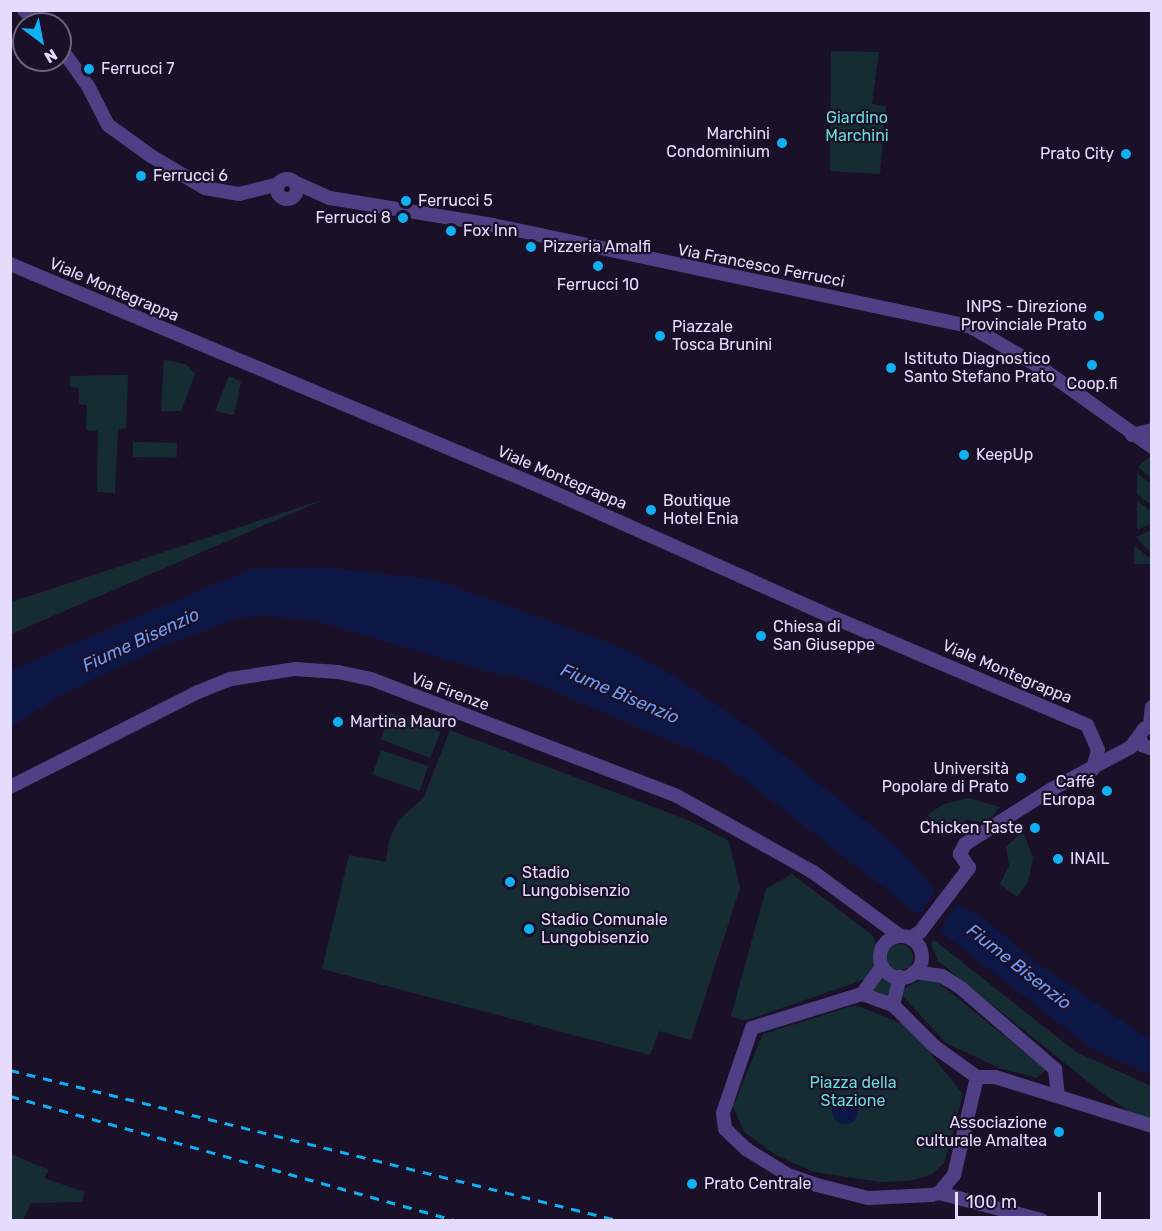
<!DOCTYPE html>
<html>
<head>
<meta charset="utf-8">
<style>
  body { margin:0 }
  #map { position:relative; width:1162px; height:1231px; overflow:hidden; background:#1a1128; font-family:Rubik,sans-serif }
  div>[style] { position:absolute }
  .green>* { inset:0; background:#152d32; transform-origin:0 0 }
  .round { border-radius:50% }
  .water>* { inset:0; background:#0d1746 }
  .pier>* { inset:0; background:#1a1128; transform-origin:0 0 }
  .minor>* { height:14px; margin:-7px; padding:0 7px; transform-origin:7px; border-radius:7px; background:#4f3f85 }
  .minor>.ring { margin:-7px; padding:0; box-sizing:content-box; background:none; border:14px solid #4f3f85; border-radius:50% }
  .rail>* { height:3px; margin-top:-1.5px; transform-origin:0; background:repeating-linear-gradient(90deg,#10b0f4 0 9px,transparent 0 17px) }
  .dots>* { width:16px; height:16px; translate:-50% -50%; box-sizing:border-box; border:3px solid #1a1128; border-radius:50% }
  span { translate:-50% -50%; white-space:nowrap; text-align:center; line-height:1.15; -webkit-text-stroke:4.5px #1a1128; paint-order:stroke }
  .poi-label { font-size:16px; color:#e5dbfd }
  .left { translate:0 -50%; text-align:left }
  .right { translate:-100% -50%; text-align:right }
  .park-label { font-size:16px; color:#69dbd5 }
  .street-label { font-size:16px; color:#e5dbfd }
  .water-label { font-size:18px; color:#6e9df8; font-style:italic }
  .frame { position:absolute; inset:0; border:12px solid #e5dbfd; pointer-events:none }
  .north { position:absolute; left:12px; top:12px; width:60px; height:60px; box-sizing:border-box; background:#1a1128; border:2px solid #6b627d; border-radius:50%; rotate:148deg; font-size:16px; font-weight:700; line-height:24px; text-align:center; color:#e5dbfd }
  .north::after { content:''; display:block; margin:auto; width:21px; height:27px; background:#10b0f4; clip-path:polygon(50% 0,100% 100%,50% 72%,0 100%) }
  .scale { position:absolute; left:955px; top:1192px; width:146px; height:27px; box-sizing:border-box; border:3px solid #e5dbfd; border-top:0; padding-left:8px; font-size:18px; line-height:21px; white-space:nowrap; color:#e5dbfd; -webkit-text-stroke:4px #1a1128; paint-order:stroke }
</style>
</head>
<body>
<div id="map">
  <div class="green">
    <div style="clip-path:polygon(831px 51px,879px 52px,872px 104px,886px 106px,880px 174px,830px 171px)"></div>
    <div style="clip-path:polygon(164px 360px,186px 364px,195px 374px,181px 411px,161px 411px)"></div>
    <div style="clip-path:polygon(128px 375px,126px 428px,118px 429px,115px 493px,97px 492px,98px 431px,86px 430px,87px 405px,79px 404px,79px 388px,70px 387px,70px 376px)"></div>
    <div style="clip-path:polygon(229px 376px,241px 382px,234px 415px,215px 411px)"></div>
    <div style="left:133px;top:442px;width:44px;height:15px;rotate:1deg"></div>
    <div style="clip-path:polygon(1149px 457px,1151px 459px,1151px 478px,1138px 467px)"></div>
    <div style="clip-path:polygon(1137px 473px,1151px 484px,1151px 505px,1137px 494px)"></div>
    <div style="clip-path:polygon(325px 499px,11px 634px,11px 602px)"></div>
    <div style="clip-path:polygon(1137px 501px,1152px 512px,1151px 524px,1137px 530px)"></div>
    <div style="clip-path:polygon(1151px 530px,1150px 552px,1136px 537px)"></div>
    <div style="clip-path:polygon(1134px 546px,1150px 558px,1150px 564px,1134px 564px)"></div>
    <div style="left:391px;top:713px;width:53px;height:28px;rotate:21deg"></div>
    <div style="clip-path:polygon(450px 730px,688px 820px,729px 841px,740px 888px,691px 1040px,659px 1031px,650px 1055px,322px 969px,349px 855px,386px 862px,389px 840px,398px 821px,424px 797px)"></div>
    <div style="left:381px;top:750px;width:50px;height:26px;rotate:19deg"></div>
    <div style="clip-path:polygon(968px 798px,1000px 807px,986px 823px,967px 820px,946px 831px,927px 815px,944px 804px)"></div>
    <div style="clip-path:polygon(1023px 831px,1033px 858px,1028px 882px,1017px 897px,1000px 884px,1009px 866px,1006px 847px)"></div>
    <div style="clip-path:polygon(792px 874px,872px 935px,876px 943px,874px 966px,867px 978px,852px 984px,744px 1021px,731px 1016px,766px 889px)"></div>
    <div style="clip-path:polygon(934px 940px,1076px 1052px,1151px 1086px,1151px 1119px,1134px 1114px,1102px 1093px,938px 961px,931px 944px)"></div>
    <div class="round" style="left:887px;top:944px;width:26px;height:26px"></div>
    <div style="clip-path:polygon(883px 975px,893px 981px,889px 1001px,868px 992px)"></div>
    <div style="clip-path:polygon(925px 977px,938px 982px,1046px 1070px,1037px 1078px,999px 1068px,946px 1043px,899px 992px)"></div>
    <div style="clip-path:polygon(855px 1005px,908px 1026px,963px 1094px,944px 1163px,931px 1175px,909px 1181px,881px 1182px,814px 1172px,776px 1155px,744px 1132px,733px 1106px,763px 1034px)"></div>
    <div style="clip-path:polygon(11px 1154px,49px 1170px,44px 1178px,84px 1192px,83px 1202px,31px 1203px,23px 1220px,11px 1220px)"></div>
  </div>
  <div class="water">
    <div style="clip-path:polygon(322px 567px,436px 580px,625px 649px,677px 678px,746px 725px,873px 827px,904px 853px,934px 890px,986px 920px,1032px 960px,1151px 1040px,1151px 1075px,1091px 1048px,723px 763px,516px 675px,500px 675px,317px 621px,261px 615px,235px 619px,170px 643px,61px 695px,11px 727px,11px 670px,252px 569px)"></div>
    <div class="round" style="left:832px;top:1098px;width:26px;height:26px"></div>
  </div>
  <div class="pier">
    <div style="left:937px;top:888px;width:25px;height:37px;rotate:32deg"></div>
  </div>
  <div class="minor">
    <div style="left:24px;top:10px;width:20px;rotate:45deg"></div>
    <div style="left:60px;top:47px;width:48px;rotate:54.3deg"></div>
    <div style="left:88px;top:86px;width:44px;rotate:62.9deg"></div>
    <div style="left:108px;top:125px;width:53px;rotate:35.8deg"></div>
    <div style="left:151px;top:156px;width:63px;rotate:30.7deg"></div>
    <div style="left:205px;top:188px;width:35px;rotate:10deg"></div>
    <div style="left:239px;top:194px;width:41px;rotate:-14deg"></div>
    <div class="ring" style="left:277px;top:179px;width:6px;height:6px"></div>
    <div style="left:296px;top:183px;width:37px;rotate:24deg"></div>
    <div style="left:330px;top:198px;width:165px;rotate:9.4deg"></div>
    <div style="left:493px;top:225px;width:489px;rotate:12deg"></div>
    <div style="left:971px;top:327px;width:80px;rotate:30.1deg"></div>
    <div style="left:1040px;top:367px;width:138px;rotate:35.5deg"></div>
    <div style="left:10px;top:264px;width:581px;rotate:22.77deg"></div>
    <div style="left:546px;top:489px;width:319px;rotate:24.1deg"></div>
    <div style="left:837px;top:619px;width:272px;rotate:23deg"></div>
    <div style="left:1087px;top:725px;width:27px;rotate:66deg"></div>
    <div style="left:1098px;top:750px;width:20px;rotate:105deg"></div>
    <div style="left:1132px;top:435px;width:21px;rotate:-14deg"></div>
    <div style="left:1150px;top:725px;width:18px;rotate:-84deg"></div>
    <div style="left:1140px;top:737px;width:8px;rotate:76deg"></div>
    <div style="left:1142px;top:745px;width:11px;rotate:22deg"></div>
    <div style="left:10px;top:787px;width:211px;rotate:-26.8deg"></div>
    <div style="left:198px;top:692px;width:35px;rotate:-22deg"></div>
    <div style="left:231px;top:679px;width:65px;rotate:-8.9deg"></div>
    <div style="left:295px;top:669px;width:43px;rotate:4deg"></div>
    <div style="left:338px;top:672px;width:34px;rotate:12deg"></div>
    <div style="left:371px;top:679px;width:328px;rotate:20.9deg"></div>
    <div style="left:677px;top:796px;width:156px;rotate:29.2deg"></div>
    <div style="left:813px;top:872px;width:108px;rotate:36.3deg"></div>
    <div class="ring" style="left:880px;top:936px;width:28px;height:28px"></div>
    <div style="left:910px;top:938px;width:12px;rotate:-31deg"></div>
    <div style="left:920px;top:932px;width:81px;rotate:-52.6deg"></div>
    <div style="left:969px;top:868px;width:17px;rotate:-123deg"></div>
    <div style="left:960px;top:854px;width:11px;rotate:-63deg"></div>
    <div style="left:965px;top:844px;width:103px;rotate:-32.3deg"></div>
    <div style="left:1052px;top:789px;width:89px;rotate:-28deg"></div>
    <div style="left:1131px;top:747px;width:22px;rotate:-54deg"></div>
    <div style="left:1144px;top:729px;width:9px;rotate:-27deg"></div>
    <div style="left:914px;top:972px;width:28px;rotate:8deg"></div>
    <div style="left:942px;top:976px;width:22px;rotate:32deg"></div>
    <div style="left:961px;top:988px;width:124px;rotate:40.8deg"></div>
    <div style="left:1055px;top:1069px;width:27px;rotate:84deg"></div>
    <div style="left:862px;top:994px;width:34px;rotate:-54deg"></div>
    <div style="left:893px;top:1005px;width:29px;rotate:-76deg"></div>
    <div style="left:977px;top:1077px;width:101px;rotate:103.2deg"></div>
    <div style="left:954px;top:1175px;width:23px;rotate:130deg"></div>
    <div style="left:939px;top:1193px;width:8px;rotate:166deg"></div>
    <div style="left:931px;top:1195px;width:63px;rotate:177.3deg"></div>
    <div style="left:868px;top:1198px;width:53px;rotate:-165.7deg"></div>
    <div style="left:817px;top:1185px;width:31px;rotate:-161deg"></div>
    <div style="left:788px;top:1175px;width:49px;rotate:-148.2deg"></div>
    <div style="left:746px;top:1149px;width:29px;rotate:-136deg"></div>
    <div style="left:725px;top:1129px;width:16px;rotate:-97deg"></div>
    <div style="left:723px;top:1113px;width:90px;rotate:-71.2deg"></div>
    <div style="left:752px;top:1028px;width:115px;rotate:-17.2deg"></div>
    <div style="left:862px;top:994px;width:33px;rotate:20deg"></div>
    <div style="left:893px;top:1005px;width:59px;rotate:45deg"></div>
    <div style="left:935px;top:1047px;width:52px;rotate:35.5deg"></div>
    <div style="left:977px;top:1077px;width:18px"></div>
    <div style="left:995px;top:1077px;width:164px;rotate:17.3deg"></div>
    <div style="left:939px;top:1193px;width:106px;rotate:14.7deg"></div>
  </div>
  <div class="rail">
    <div style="left:10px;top:1070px;width:625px;rotate:13.88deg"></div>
    <div style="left:10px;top:1096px;width:460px;rotate:15.6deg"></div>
  </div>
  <div class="dots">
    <div style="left:89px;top:69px;background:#10b0f4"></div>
    <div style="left:782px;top:143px;background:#10b0f4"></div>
    <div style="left:1126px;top:154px;background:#10b0f4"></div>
    <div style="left:141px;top:176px;background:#10b0f4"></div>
    <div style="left:406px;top:201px;background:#10b0f4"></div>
    <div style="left:403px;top:218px;background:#10b0f4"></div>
    <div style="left:451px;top:231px;background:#10b0f4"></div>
    <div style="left:531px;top:247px;background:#10b0f4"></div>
    <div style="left:598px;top:266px;background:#10b0f4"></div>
    <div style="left:1099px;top:316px;background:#10b0f4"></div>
    <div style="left:660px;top:336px;background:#10b0f4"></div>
    <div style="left:1092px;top:365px;background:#10b0f4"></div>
    <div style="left:891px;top:368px;background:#10b0f4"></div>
    <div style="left:964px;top:455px;background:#10b0f4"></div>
    <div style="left:651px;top:510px;background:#10b0f4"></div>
    <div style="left:761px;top:636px;background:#10b0f4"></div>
    <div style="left:338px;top:722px;background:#10b0f4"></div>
    <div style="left:1021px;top:778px;background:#10b0f4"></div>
    <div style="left:1107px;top:791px;background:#10b0f4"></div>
    <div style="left:1035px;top:828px;background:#10b0f4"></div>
    <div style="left:1058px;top:859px;background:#10b0f4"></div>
    <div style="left:510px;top:882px;background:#10b0f4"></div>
    <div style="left:529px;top:929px;background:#10b0f4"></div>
    <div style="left:1059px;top:1132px;background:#10b0f4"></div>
    <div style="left:692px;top:1184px;background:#10b0f4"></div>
  </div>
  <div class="poi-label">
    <span class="left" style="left:101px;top:69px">Ferrucci 7</span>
    <span class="right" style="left:770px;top:143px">Marchini<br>Condominium</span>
    <span class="right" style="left:1114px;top:154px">Prato City</span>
    <span class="left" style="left:153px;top:176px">Ferrucci 6</span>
    <span class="left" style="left:418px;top:201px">Ferrucci 5</span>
    <span class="right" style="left:391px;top:218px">Ferrucci 8</span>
    <span class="left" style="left:463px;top:231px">Fox Inn</span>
    <span class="left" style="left:543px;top:247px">Pizzeria Amalfi</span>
    <span style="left:598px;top:285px">Ferrucci 10</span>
    <span class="right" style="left:1087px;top:316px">INPS - Direzione<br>Provinciale Prato</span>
    <span class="left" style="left:672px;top:336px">Piazzale<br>Tosca Brunini</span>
    <span class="left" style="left:904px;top:368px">Istituto Diagnostico<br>Santo Stefano Prato</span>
    <span style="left:1092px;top:384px">Coop.fi</span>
    <span class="left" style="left:976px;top:455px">KeepUp</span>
    <span class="left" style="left:663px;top:510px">Boutique<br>Hotel Enia</span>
    <span class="left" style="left:773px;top:636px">Chiesa di<br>San Giuseppe</span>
    <span class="left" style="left:350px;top:722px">Martina Mauro</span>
    <span class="right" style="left:1009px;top:778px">Università<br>Popolare di Prato</span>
    <span class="right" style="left:1095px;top:791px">Caffé<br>Europa</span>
    <span class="right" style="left:1023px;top:828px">Chicken Taste</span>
    <span class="left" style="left:1070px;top:859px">INAIL</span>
    <span class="left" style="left:522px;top:882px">Stadio<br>Lungobisenzio</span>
    <span class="left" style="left:541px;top:929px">Stadio Comunale<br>Lungobisenzio</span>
    <span class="right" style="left:1047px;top:1132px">Associazione<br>culturale Amaltea</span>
    <span class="left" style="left:704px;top:1184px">Prato Centrale</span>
  </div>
  <div class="park-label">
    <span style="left:857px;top:127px">Giardino<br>Marchini</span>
    <span style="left:853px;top:1092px">Piazza della<br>Stazione</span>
  </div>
  <div class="street-label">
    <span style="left:761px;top:266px;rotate:11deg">Via Francesco Ferrucci</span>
    <span style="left:114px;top:290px;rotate:23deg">Viale Montegrappa</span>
    <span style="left:562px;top:478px;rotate:23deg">Viale Montegrappa</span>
    <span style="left:1007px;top:672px;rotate:23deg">Viale Montegrappa</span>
    <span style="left:450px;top:692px;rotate:20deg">Via Firenze</span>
  </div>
  <div class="water-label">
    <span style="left:141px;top:640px;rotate:-25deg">Fiume Bisenzio</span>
    <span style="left:620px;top:694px;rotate:23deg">Fiume Bisenzio</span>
    <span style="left:1019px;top:967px;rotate:38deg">Fiume Bisenzio</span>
  </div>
  <div class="frame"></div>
  <div class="north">N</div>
  <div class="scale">100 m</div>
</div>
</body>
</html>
